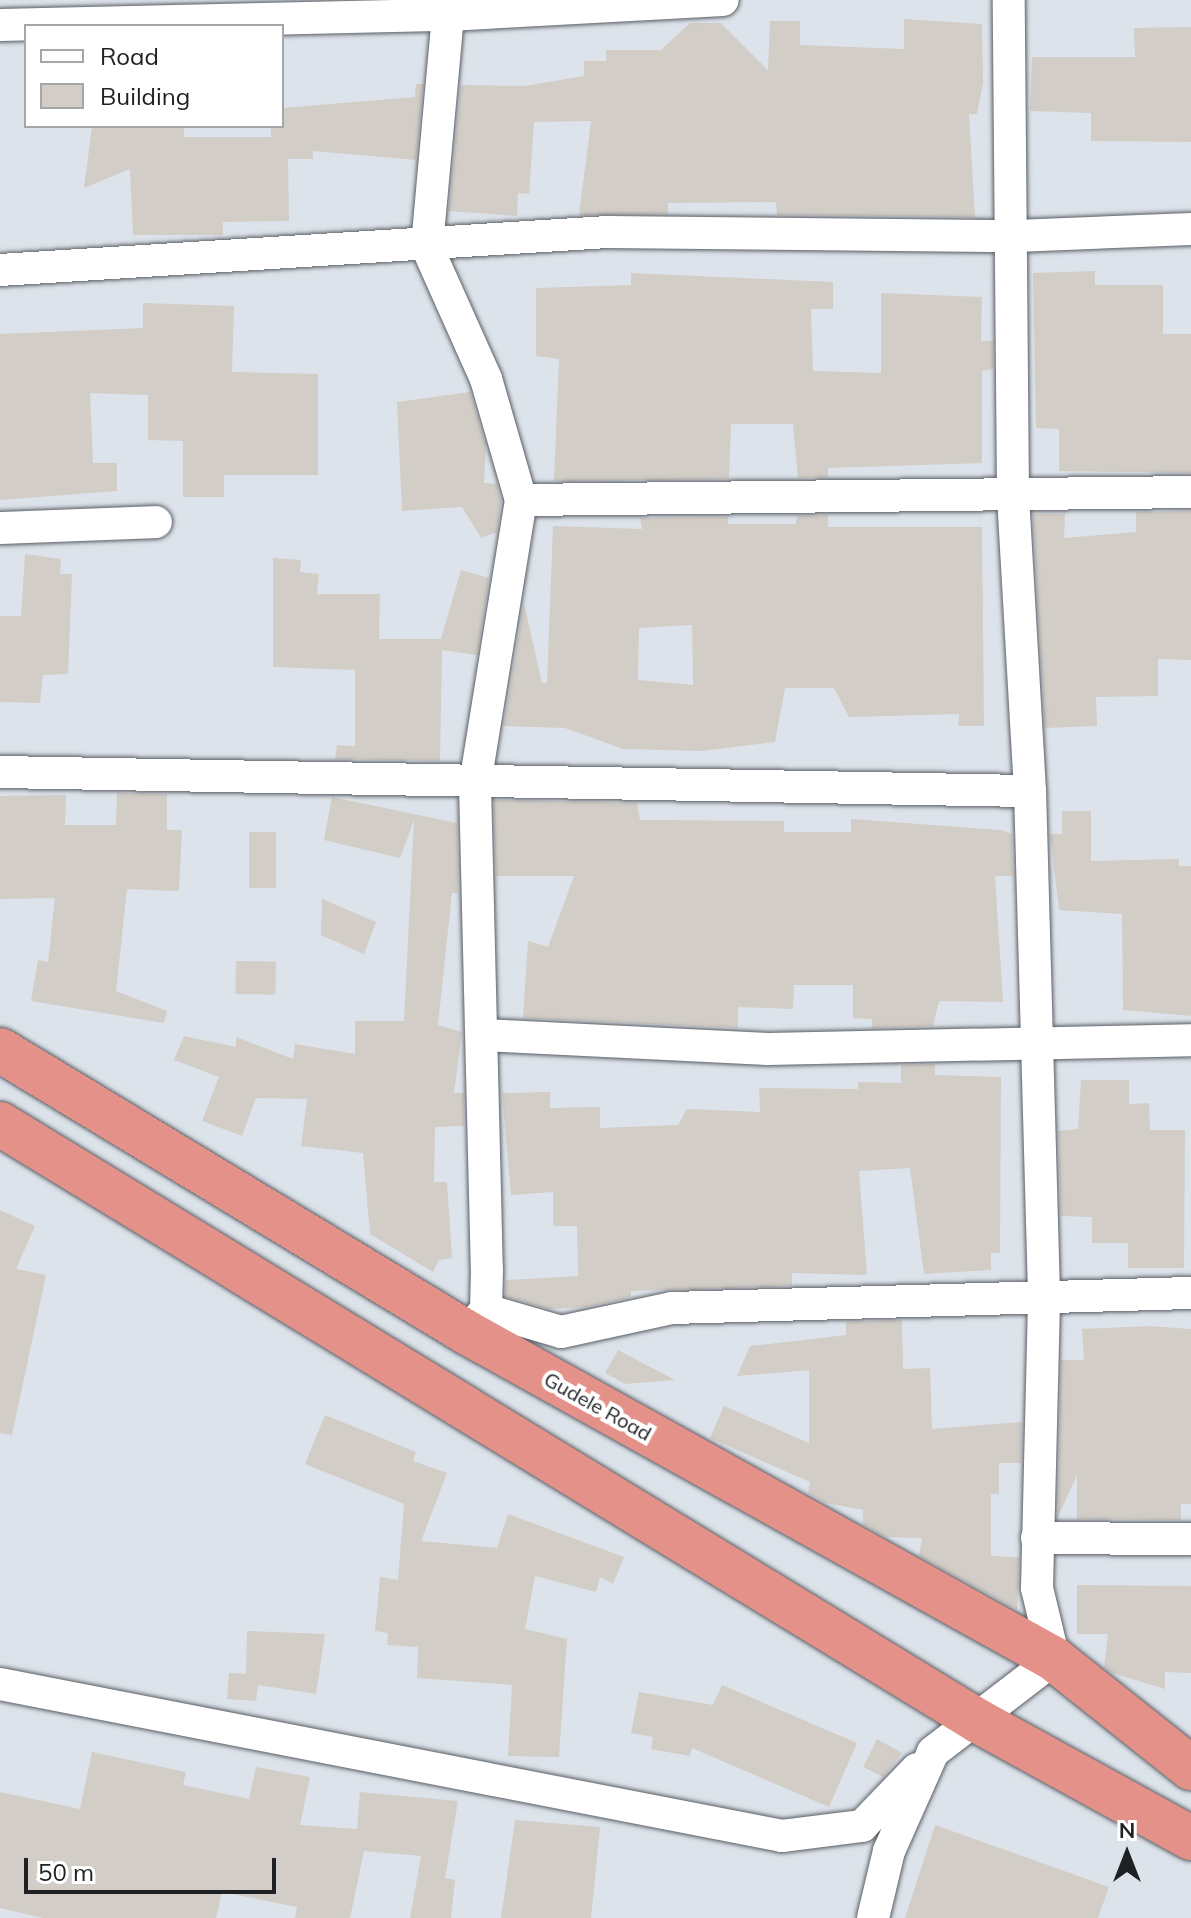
<!DOCTYPE html>
<html>
<head>
<meta charset="utf-8">
<style>
  body { margin:0 }
  #map { position:relative; width:1191px; height:1918px; overflow:hidden; background:#dde3ea; font-family:Mulish,sans-serif }
  div>[style] { position:absolute }
  .building>* { inset:0; background:#d3cdc7; transform-origin:0 0 }
  .roads { filter:drop-shadow(0 0 2px #5a5f65) drop-shadow(0 0 2px #5a5f65) }
  .street>* { height:32px; margin:-16px; padding:0 16px; transform-origin:16px; border-radius:16px; background:#fff }
  .highway>* { height:44px; margin:-22px; padding:0 22px; transform-origin:22px; border-radius:22px; background:#e39189 }
  span { translate:-50% -50%; white-space:nowrap; text-align:center; line-height:1.15; -webkit-text-stroke:8px #fff; paint-order:stroke }
  .street-label { font-size:20px; color:#1e2023 }
  .legend { position:absolute; left:24px; top:24px; width:260px; height:104px; box-sizing:border-box; background:#fff; border:2px solid #a5a6a7; margin:0; padding:10px 14px; list-style:none; font-size:24px; color:#1e2023 }
  .legend li { display:flex; align-items:center; gap:16px; height:40px }
  .legend b { width:40px; border:2px solid #a5a6a7 }
  .north { position:absolute; left:1087px; top:1814px; width:80px; height:80px; -webkit-text-stroke:6px #fff; paint-order:stroke; rotate:0deg; font-size:22px; font-weight:700; line-height:32px; text-align:center; color:#1e2023 }
  .north::after { content:''; display:block; margin:auto; width:28px; height:36px; background:#1e2023; clip-path:polygon(50% 0,100% 100%,50% 72%,0 100%) }
  .scale { position:absolute; left:24px; top:1858px; width:252px; height:36px; box-sizing:border-box; border:4px solid #1e2023; border-top:0; padding-left:10px; font-size:24px; line-height:28px; white-space:nowrap; color:#1e2023; -webkit-text-stroke:6px #fff; paint-order:stroke }
</style>
</head>
<body>
<div id="map">
  <div class="building">
    <div style="clip-path:polygon(904px 19px,982px 24px,983px 83px,977px 114px,969px 114px,975px 217px,777px 215px,776px 202px,668px 203px,668px 214px,579px 215px,591px 121px,534px 122px,529px 194px,518px 193px,517px 216px,449px 211px,461px 85px,525px 86px,584px 76px,584px 61px,606px 61px,606px 50px,661px 50px,690px 23px,721px 23px,768px 70px,770px 21px,800px 21px,800px 45px,904px 49px)"></div>
    <div style="clip-path:polygon(1191px 27px,1191px 142px,1091px 141px,1091px 113px,1030px 111px,1032px 57px,1135px 57px,1134px 28px)"></div>
    <div style="clip-path:polygon(416px 84px,423px 84px,416px 160px,313px 151px,313px 159px,288px 159px,289px 221px,223px 222px,223px 235px,133px 235px,130px 169px,84px 188px,92px 126px,184px 126px,184px 137px,271px 137px,271px 126px,282px 126px,282px 108px,415px 97px)"></div>
    <div style="clip-path:polygon(1095px 271px,1095px 285px,1163px 285px,1163px 334px,1191px 334px,1191px 473px,1059px 471px,1059px 429px,1036px 428px,1033px 273px)"></div>
    <div style="clip-path:polygon(631px 273px,833px 282px,833px 309px,811px 309px,813px 371px,881px 373px,881px 293px,982px 297px,981px 341px,993px 341px,993px 369px,982px 371px,982px 463px,828px 468px,828px 477px,798px 478px,793px 424px,731px 424px,729px 479px,554px 481px,559px 359px,536px 356px,536px 288px,631px 285px)"></div>
    <div style="clip-path:polygon(143px 303px,234px 306px,232px 372px,318px 374px,318px 475px,224px 475px,224px 497px,183px 497px,183px 441px,148px 440px,148px 395px,90px 393px,93px 463px,117px 463px,117px 491px,0 500px,0 334px,143px 328px)"></div>
    <div style="clip-path:polygon(470px 392px,486px 446px,484px 483px,497px 484px,501px 501px,497px 532px,481px 538px,462px 507px,402px 511px,397px 402px)"></div>
    <div style="clip-path:polygon(1191px 511px,1191px 660px,1158px 659px,1158px 696px,1096px 697px,1097px 726px,1045px 728px,1033px 514px,1065px 514px,1064px 538px,1136px 532px,1136px 512px)"></div>
    <div style="clip-path:polygon(evenodd,828px 515px,828px 527px,982px 527px,984px 726px,958px 726px,959px 714px,849px 717px,834px 688px,785px 688px,775px 742px,702px 751px,623px 749px,565px 728px,504px 726px,524px 603px,542px 683px,547px 683px,553px 526px,642px 529px,640px 518px,728px 517px,728px 524px,796px 524px,797px 516px,828px 515px,692px 625px,693px 685px,638px 680px,639px 628px,692px 625px)"></div>
    <div style="clip-path:polygon(25px 554px,61px 559px,60px 574px,72px 574px,68px 674px,43px 675px,40px 703px,0 702px,0 616px,21px 616px)"></div>
    <div style="clip-path:polygon(273px 558px,301px 560px,300px 572px,319px 574px,317px 594px,380px 594px,379px 639px,441px 639px,461px 570px,489px 578px,477px 655px,442px 650px,440px 761px,335px 759px,337px 745px,355px 746px,355px 670px,273px 667px)"></div>
    <div style="clip-path:polygon(117px 793px,167px 794px,167px 830px,182px 830px,179px 891px,127px 889px,116px 991px,167px 1011px,164px 1023px,31px 1001px,38px 960px,48px 962px,55px 898px,0 899px,0 796px,66px 795px,65px 825px,116px 825px)"></div>
    <div style="clip-path:polygon(332px 797px,457px 823px,458px 893px,452px 893px,438px 1025px,462px 1032px,454px 1093px,464px 1093px,464px 1126px,435px 1127px,434px 1182px,447px 1182px,452px 1258px,439px 1260px,433px 1272px,370px 1234px,363px 1153px,301px 1146px,307px 1099px,256px 1098px,242px 1136px,202px 1121px,219px 1077px,174px 1060px,184px 1036px,236px 1047px,236px 1037px,293px 1059px,295px 1044px,355px 1054px,355px 1021px,404px 1021px,414px 820px,400px 858px,324px 840px)"></div>
    <div style="clip-path:polygon(494px 800px,637px 803px,640px 820px,784px 821px,784px 832px,851px 832px,851px 819px,1001px 830px,1012px 834px,1013px 876px,995px 876px,1003px 1002px,939px 1001px,933px 1026px,872px 1028px,872px 1019px,853px 1018px,853px 985px,794px 985px,793px 1009px,738px 1007px,738px 1028px,523px 1018px,528px 941px,548px 947px,574px 876px,496px 876px)"></div>
    <div style="clip-path:polygon(1062px 811px,1091px 811px,1091px 861px,1179px 859px,1179px 866px,1191px 866px,1191px 1016px,1123px 1010px,1122px 914px,1059px 910px,1050px 834px,1062px 834px)"></div>
    <div style="left:249px;top:832px;width:27px;height:56px"></div>
    <div style="clip-path:polygon(322px 899px,376px 922px,364px 954px,321px 935px)"></div>
    <div style="left:236px;top:961px;width:40px;height:33px;rotate:1deg"></div>
    <div style="clip-path:polygon(935px 1064px,935px 1075px,1001px 1077px,1000px 1253px,991px 1253px,991px 1270px,924px 1274px,910px 1168px,859px 1171px,867px 1275px,792px 1273px,792px 1286px,631px 1291px,631px 1297px,586px 1307px,549px 1309px,505px 1296px,506px 1280px,578px 1276px,577px 1226px,553px 1226px,553px 1192px,511px 1195px,502px 1093px,550px 1092px,550px 1108px,600px 1107px,600px 1128px,678px 1125px,687px 1109px,760px 1112px,759px 1088px,858px 1089px,858px 1082px,901px 1083px,901px 1065px)"></div>
    <div style="clip-path:polygon(1081px 1080px,1129px 1080px,1129px 1104px,1149px 1103px,1150px 1130px,1185px 1130px,1184px 1268px,1128px 1268px,1128px 1243px,1092px 1243px,1092px 1217px,1061px 1216px,1058px 1131px,1078px 1129px)"></div>
    <div style="clip-path:polygon(0 1210px,35px 1226px,16px 1269px,46px 1275px,12px 1435px,0 1433px)"></div>
    <div style="clip-path:polygon(902px 1320px,903px 1369px,930px 1368px,932px 1429px,1022px 1422px,1021px 1463px,999px 1463px,999px 1494px,991px 1494px,991px 1556px,1019px 1557px,1017px 1610px,919px 1556px,922px 1538px,885px 1537px,863px 1524px,863px 1510px,826px 1503px,808px 1493px,810px 1482px,710px 1438px,724px 1406px,809px 1443px,809px 1370px,737px 1376px,750px 1346px,846px 1335px,846px 1322px)"></div>
    <div style="clip-path:polygon(1150px 1326px,1191px 1329px,1191px 1504px,1181px 1504px,1181px 1520px,1077px 1519px,1077px 1475px,1058px 1517px,1061px 1360px,1084px 1360px,1082px 1329px)"></div>
    <div style="clip-path:polygon(618px 1350px,675px 1380px,625px 1384px,605px 1373px)"></div>
    <div style="clip-path:polygon(325px 1415px,416px 1452px,413px 1461px,447px 1473px,421px 1541px,497px 1548px,508px 1514px,624px 1557px,613px 1584px,600px 1577px,596px 1592px,535px 1576px,525px 1629px,567px 1639px,559px 1757px,508px 1756px,512px 1685px,417px 1678px,418px 1647px,387px 1645px,388px 1633px,375px 1631px,380px 1577px,398px 1580px,404px 1504px,305px 1464px)"></div>
    <div style="clip-path:polygon(1077px 1585px,1191px 1586px,1191px 1673px,1165px 1672px,1165px 1689px,1112px 1673px,1104px 1667px,1108px 1634px,1077px 1634px)"></div>
    <div style="clip-path:polygon(247px 1631px,325px 1634px,316px 1694px,258px 1685px,256px 1701px,227px 1699px,229px 1673px,246px 1674px)"></div>
    <div style="clip-path:polygon(722px 1685px,857px 1743px,829px 1807px,692px 1748px,690px 1756px,651px 1749px,653px 1737px,631px 1733px,639px 1692px,713px 1705px)"></div>
    <div style="clip-path:polygon(877px 1739px,902px 1753px,883px 1777px,863px 1767px)"></div>
    <div style="clip-path:polygon(92px 1752px,186px 1772px,183px 1785px,249px 1799px,256px 1767px,310px 1777px,300px 1825px,357px 1829px,360px 1792px,458px 1801px,445px 1878px,455px 1880px,451px 1918px,410px 1918px,421px 1856px,364px 1851px,350px 1918px,295px 1918px,297px 1907px,222px 1892px,216px 1918px,43px 1918px,0 1908px,0 1792px,80px 1809px)"></div>
    <div style="clip-path:polygon(515px 1820px,600px 1827px,591px 1918px,501px 1918px)"></div>
    <div style="clip-path:polygon(935px 1825px,1109px 1887px,1098px 1918px,905px 1918px)"></div>
  </div>
  <div class="roads">
    <div class="street">
      <div style="left:448px;top:15px;width:233px;rotate:95.2deg"></div>
      <div style="left:427px;top:247px;width:145px;rotate:65.9deg"></div>
      <div style="left:486px;top:379px;width:126px;rotate:73.9deg"></div>
      <div style="left:521px;top:500px;width:289px;rotate:99.2deg"></div>
      <div style="left:475px;top:785px;width:484px;rotate:88.6deg"></div>
      <div style="left:487px;top:1269px;width:41px;rotate:91.4deg"></div>
      <div style="left:486px;top:1310px;width:30px;rotate:132deg"></div>
      <div style="left:0;top:25px;width:448px;rotate:-1.3deg"></div>
      <div style="left:448px;top:15px;width:275px;rotate:-3.1deg"></div>
      <div style="left:0;top:270px;width:609px;rotate:-3.58deg"></div>
      <div style="left:608px;top:232px;width:407px;rotate:0.6deg"></div>
      <div style="left:1015px;top:236px;width:176px;rotate:-2.3deg"></div>
      <div style="left:521px;top:500px;width:670px;rotate:-0.68deg"></div>
      <div style="left:0;top:528px;width:156px;rotate:-2.2deg"></div>
      <div style="left:0;top:772px;width:1030px;rotate:1.06deg"></div>
      <div style="left:483px;top:1035px;width:285px;rotate:2.8deg"></div>
      <div style="left:768px;top:1049px;width:423px;rotate:-1.2deg"></div>
      <div style="left:486px;top:1310px;width:78px;rotate:16.3deg"></div>
      <div style="left:561px;top:1332px;width:114px;rotate:-12.2deg"></div>
      <div style="left:672px;top:1308px;width:519px;rotate:-1.66deg"></div>
      <div style="left:1037px;top:1538px;width:154px;rotate:0.4deg"></div>
      <div style="left:0;top:1684px;width:797px;rotate:11deg"></div>
      <div style="left:782px;top:1836px;width:81px;rotate:-7.1deg"></div>
      <div style="left:862px;top:1826px;width:79px;rotate:-46deg"></div>
      <div style="left:873px;top:1918px;width:69px;rotate:-76.6deg"></div>
      <div style="left:889px;top:1851px;width:108px;rotate:-66deg"></div>
      <div style="left:933px;top:1752px;width:153px;rotate:-37.5deg"></div>
      <div style="left:1054px;top:1659px;width:73px;rotate:-103.5deg"></div>
      <div style="left:1037px;top:1588px;width:294px;rotate:-88.6deg"></div>
      <div style="left:1044px;top:1294px;width:503px;rotate:-91.59deg"></div>
      <div style="left:1030px;top:791px;width:297px;rotate:-93.3deg"></div>
      <div style="left:1013px;top:494px;width:494px;rotate:-90.5deg"></div>
    </div>
    <div class="highway">
      <div style="left:0;top:1050px;width:545px;rotate:31.18deg"></div>
      <div style="left:466px;top:1332px;width:673px;rotate:29.08deg"></div>
      <div style="left:1054px;top:1659px;width:175px;rotate:38.5deg"></div>
      <div style="left:0;top:1124px;width:1146px;rotate:31.4deg"></div>
      <div style="left:978px;top:1721px;width:243px;rotate:28.8deg"></div>
    </div>
  </div>
  <div class="street-label">
    <span style="left:598px;top:1406px;rotate:29deg">Gudele Road</span>
  </div>
  <ul class="legend">
  <li><b style="height:10px;background:#fff"></b>Road</li>
  <li><b style="height:22px;background:#d3cdc7"></b>Building</li>
  </ul>
  <div class="north">N</div>
  <div class="scale">50 m</div>
</div>
</body>
</html>
